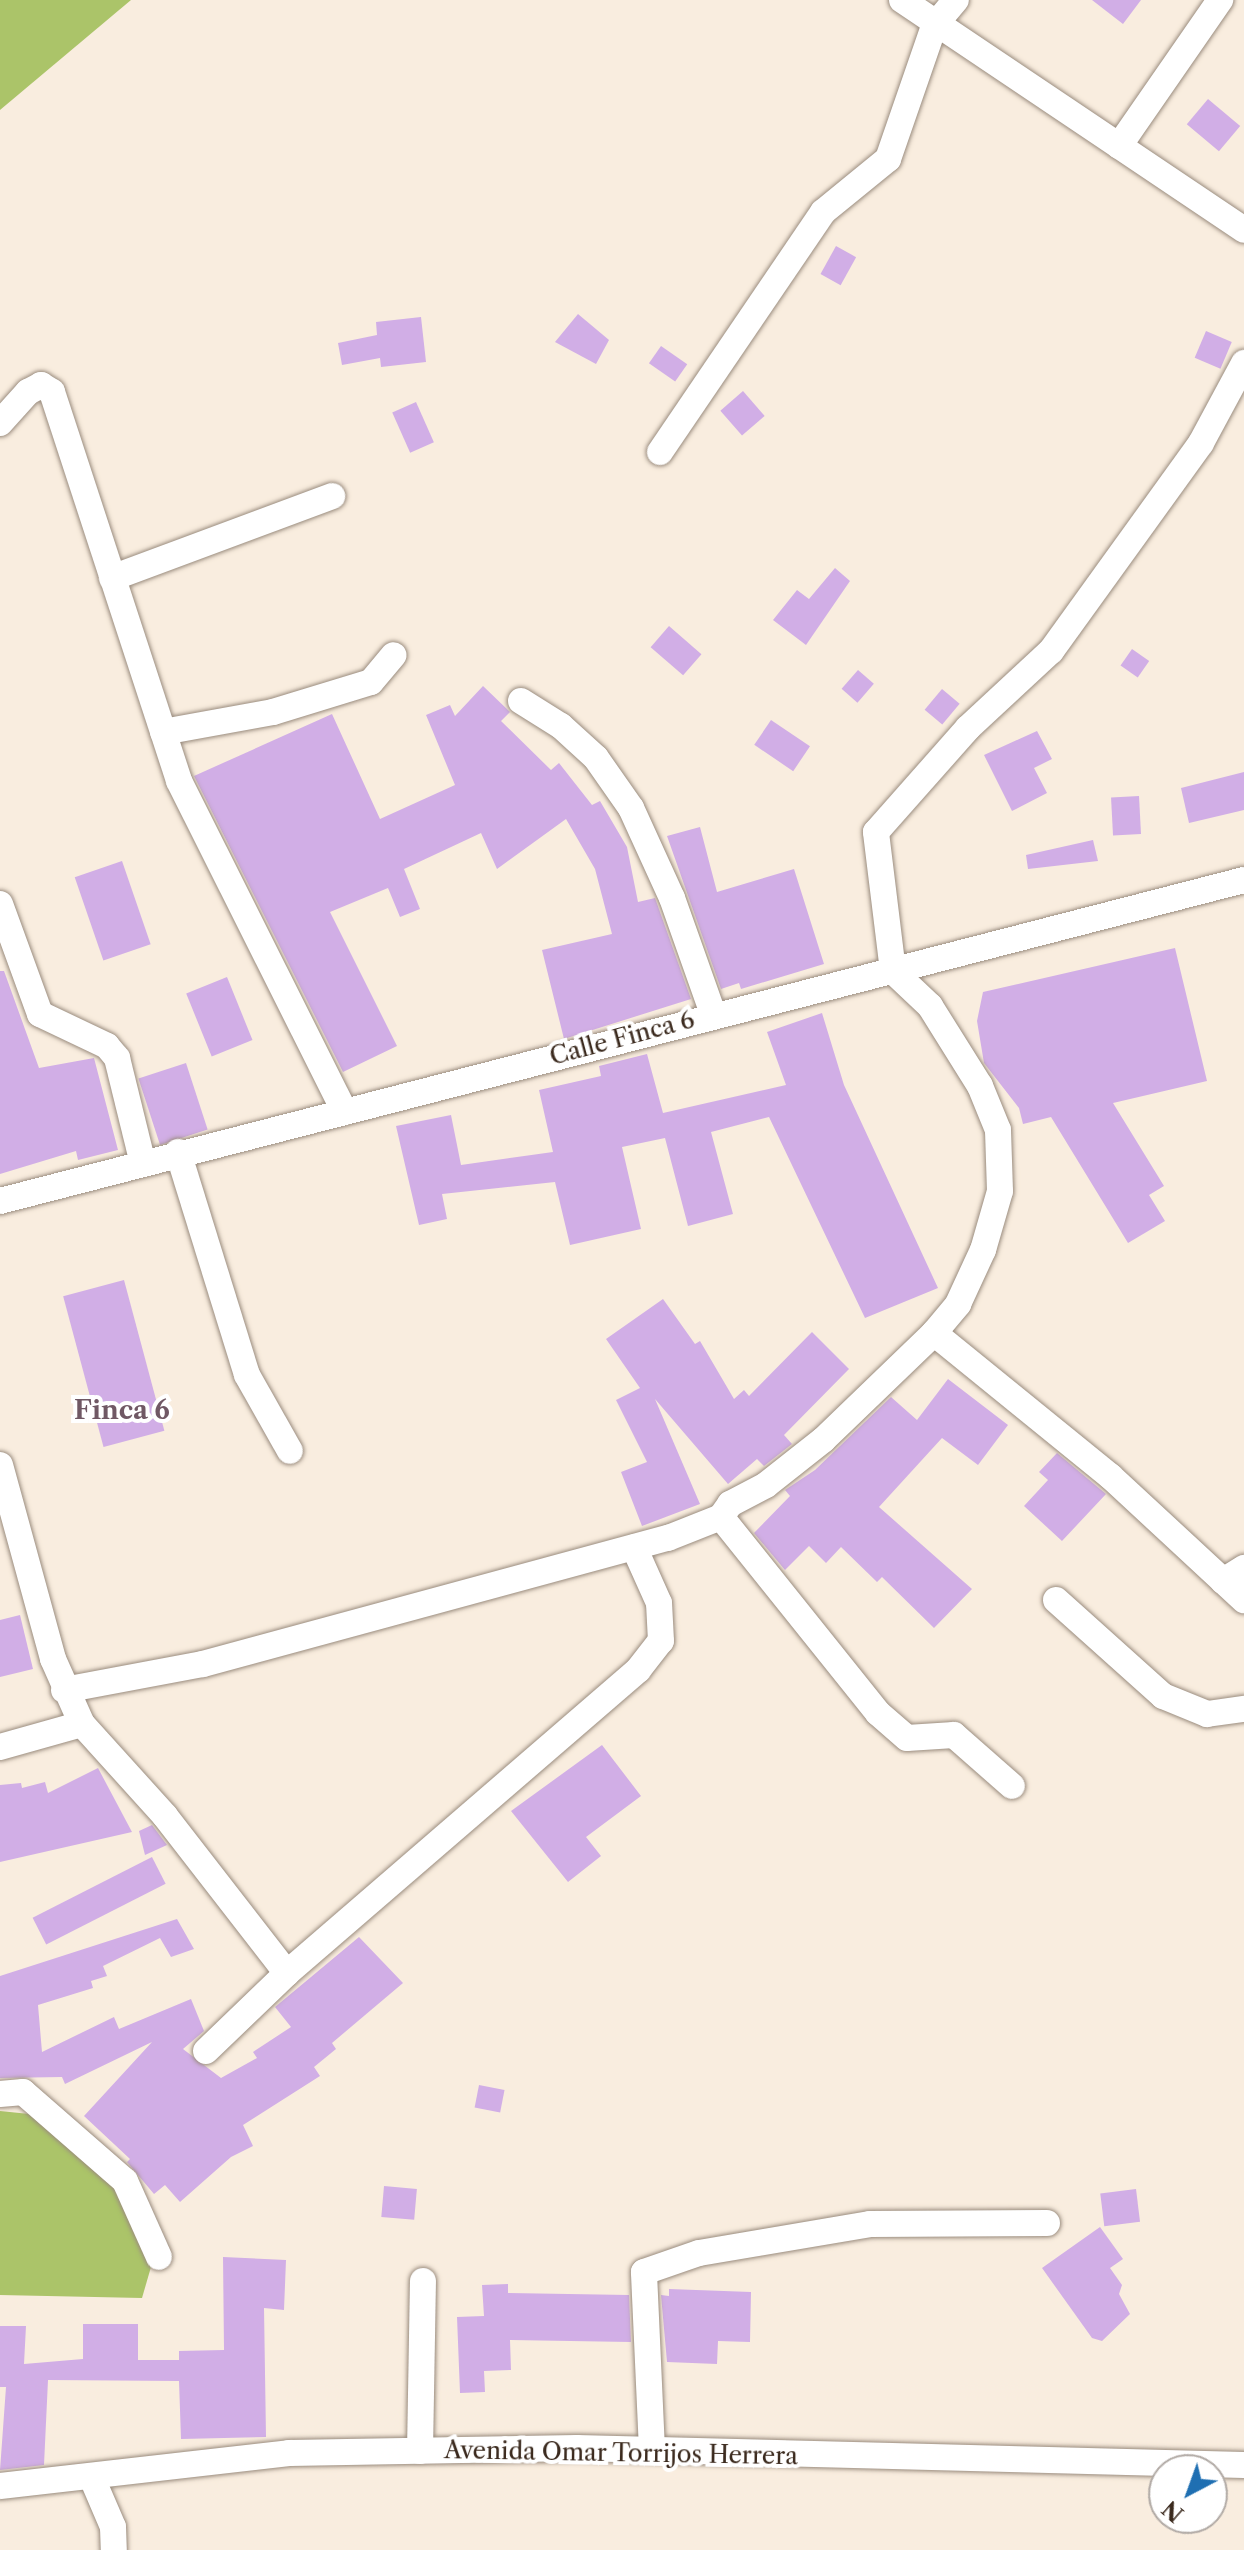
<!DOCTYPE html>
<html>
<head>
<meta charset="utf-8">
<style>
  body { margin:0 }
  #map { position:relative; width:1244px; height:2550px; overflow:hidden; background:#f9eddf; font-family:"Libre Caslon Text",serif }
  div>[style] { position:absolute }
  .green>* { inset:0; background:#abc469 }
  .building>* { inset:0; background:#d1aee6; transform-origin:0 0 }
  .roads { filter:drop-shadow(0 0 2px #9a8c7e) drop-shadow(0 0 2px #9a8c7e) }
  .minor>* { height:26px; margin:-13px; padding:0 13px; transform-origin:13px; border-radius:13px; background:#fff }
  span { translate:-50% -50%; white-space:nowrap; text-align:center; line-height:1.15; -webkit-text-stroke:8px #fff; paint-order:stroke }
  .street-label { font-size:24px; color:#3b2a1e }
  .neighbourhood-label { font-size:26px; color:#705864; font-weight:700 }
  .north { position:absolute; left:1148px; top:2454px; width:80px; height:80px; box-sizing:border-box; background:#fff; border:2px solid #b1aaa5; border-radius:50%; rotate:221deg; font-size:22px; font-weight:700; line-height:32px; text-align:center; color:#3b2a1e }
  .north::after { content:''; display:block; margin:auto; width:28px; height:36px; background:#1f6fb2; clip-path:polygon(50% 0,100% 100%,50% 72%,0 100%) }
</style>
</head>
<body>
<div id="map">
  <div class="green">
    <div style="clip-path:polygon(0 0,131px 0,0 110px)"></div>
    <div style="clip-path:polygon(0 2111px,39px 2115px,119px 2186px,151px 2267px,142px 2298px,0 2295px)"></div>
  </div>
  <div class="building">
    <div style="clip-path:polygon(1092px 0,1141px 0,1123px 24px)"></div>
    <div style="left:1208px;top:99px;width:42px;height:33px;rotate:40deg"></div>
    <div style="left:836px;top:246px;width:23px;height:32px;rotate:29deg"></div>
    <div style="clip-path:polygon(578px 314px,609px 340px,596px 364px,555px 342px)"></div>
    <div style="clip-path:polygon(421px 317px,426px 362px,381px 367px,380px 358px,342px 365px,338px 343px,377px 335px,376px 322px)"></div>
    <div style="left:1206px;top:331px;width:28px;height:29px;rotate:23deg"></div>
    <div style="left:661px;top:346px;width:32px;height:21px;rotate:35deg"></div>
    <div style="left:743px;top:391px;width:33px;height:30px;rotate:49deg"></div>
    <div style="left:416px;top:402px;width:44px;height:26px;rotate:66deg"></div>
    <div style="clip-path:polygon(835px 568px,850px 581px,806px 645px,773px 620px,797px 590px,809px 599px)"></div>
    <div style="left:669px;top:626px;width:43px;height:28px;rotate:41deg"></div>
    <div style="left:1132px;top:649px;width:21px;height:20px;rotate:35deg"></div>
    <div style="left:858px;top:670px;width:21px;height:25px;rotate:41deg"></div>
    <div style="clip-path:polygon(483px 686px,510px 712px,501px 721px,551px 770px,559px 763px,592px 805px,600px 801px,627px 847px,638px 902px,655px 898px,691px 999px,564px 1039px,542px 950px,612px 934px,595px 869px,566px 819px,497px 869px,481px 833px,404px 869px,420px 909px,400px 917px,388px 888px,330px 912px,397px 1046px,343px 1072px,194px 776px,332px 714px,380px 819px,455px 785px,426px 715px,450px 705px,455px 716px)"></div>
    <div style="left:942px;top:689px;width:23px;height:27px;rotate:40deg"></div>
    <div style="left:771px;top:720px;width:47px;height:30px;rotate:34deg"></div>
    <div style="clip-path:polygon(1037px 731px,1052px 759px,1034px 768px,1047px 793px,1012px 811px,984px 755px)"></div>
    <div style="clip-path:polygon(1244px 772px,1244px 810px,1189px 823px,1181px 788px)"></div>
    <div style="left:1139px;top:796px;width:38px;height:28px;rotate:87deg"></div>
    <div style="clip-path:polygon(700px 827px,717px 892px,794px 869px,824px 964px,741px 989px,739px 983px,721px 989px,667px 836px)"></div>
    <div style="clip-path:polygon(1093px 840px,1098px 861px,1028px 869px,1026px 855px)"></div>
    <div style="left:122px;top:861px;width:88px;height:50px;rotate:71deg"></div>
    <div style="clip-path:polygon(1175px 948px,1207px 1081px,1113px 1103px,1164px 1186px,1149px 1195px,1165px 1221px,1128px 1243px,1051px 1117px,1023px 1124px,1019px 1108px,984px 1063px,977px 1021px,983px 992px)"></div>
    <div style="clip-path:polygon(0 971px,4px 971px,39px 1068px,94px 1058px,118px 1150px,78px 1160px,76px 1151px,0 1174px)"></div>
    <div style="left:227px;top:977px;width:68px;height:44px;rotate:68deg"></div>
    <div style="clip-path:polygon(822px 1013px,844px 1085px,938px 1288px,865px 1318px,769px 1117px,711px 1132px,733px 1214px,688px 1226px,665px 1138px,622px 1147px,641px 1229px,570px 1245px,555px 1182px,442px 1194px,447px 1219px,419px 1225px,396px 1126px,451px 1115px,461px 1165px,553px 1152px,539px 1090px,601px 1076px,599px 1066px,647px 1054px,663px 1113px,786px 1085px,767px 1032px)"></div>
    <div style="left:186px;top:1063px;width:70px;height:50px;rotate:72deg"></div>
    <div style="left:124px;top:1280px;width:156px;height:63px;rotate:75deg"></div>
    <div style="clip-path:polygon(663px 1299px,695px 1344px,700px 1341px,734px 1399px,744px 1390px,749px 1396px,812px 1332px,849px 1369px,784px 1435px,792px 1444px,764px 1466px,757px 1459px,728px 1484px,655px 1399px,700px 1504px,642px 1526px,621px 1472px,647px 1462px,616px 1400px,640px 1388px,606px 1339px)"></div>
    <div style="clip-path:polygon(948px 1379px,1008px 1425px,978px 1465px,942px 1438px,879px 1507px,972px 1589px,934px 1628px,882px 1577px,877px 1582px,841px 1547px,826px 1563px,809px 1546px,785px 1570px,754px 1533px,790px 1496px,785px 1490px,815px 1470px,891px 1397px,917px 1420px)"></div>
    <div style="clip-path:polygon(1057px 1453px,1106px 1494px,1062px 1541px,1024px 1506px,1048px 1480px,1039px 1472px)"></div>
    <div style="clip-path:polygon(20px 1615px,33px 1669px,0 1677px,0 1620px)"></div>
    <div style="clip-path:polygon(602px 1745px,641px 1796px,586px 1837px,601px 1856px,568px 1882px,511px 1811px)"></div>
    <div style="clip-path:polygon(98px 1768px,132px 1832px,0 1862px,0 1785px,21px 1783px,22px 1788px,45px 1782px,48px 1793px)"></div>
    <div style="clip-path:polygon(152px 1825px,167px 1845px,145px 1855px,139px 1831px)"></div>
    <div style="left:152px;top:1857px;width:30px;height:134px;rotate:63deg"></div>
    <div style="clip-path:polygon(177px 1919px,194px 1949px,171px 1957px,160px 1938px,103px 1966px,107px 1976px,91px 1981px,93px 1988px,38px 2005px,42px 2052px,114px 2017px,119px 2029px,191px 1999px,204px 2031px,183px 2049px,221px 2078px,257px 2058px,253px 2052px,291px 2027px,275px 2007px,359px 1937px,403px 1983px,332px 2043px,336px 2049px,314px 2067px,320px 2076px,243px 2125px,253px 2146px,231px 2157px,180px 2202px,165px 2185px,154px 2194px,127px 2162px,130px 2159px,84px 2116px,152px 2042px,65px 2084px,62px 2077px,0 2078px,0 1976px)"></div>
    <div style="left:479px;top:2085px;width:26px;height:23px;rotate:11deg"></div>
    <div style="left:384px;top:2186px;width:33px;height:31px;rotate:5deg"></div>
    <div style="left:1136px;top:2189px;width:33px;height:36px;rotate:83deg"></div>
    <div style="clip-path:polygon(1100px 2227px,1123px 2259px,1110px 2268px,1122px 2285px,1119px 2294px,1130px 2314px,1102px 2341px,1092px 2338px,1042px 2268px)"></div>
    <div style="clip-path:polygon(223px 2257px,286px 2260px,284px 2310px,264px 2308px,266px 2437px,181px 2439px,179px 2381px,48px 2380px,44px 2465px,0 2470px,6px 2387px,0 2387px,0 2326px,26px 2326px,24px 2364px,83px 2359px,83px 2324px,138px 2324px,138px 2360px,179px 2360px,179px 2351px,224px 2350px)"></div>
    <div style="clip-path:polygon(508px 2284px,508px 2293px,629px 2295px,631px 2342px,510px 2340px,511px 2370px,484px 2371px,485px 2392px,460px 2393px,457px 2317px,484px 2316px,482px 2285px)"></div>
    <div style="clip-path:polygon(669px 2289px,751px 2292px,750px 2342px,718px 2341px,717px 2364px,667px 2362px,661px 2295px,669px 2296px)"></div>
  </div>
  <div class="roads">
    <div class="minor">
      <div style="left:902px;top:0;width:412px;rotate:33.9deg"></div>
      <div style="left:1119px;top:146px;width:178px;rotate:-55.3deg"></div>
      <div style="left:0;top:423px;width:42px;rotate:-47.9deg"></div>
      <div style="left:28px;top:392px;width:15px;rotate:-28deg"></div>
      <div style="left:41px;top:385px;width:13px;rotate:32deg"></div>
      <div style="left:52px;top:392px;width:409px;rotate:71.9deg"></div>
      <div style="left:179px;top:781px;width:370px;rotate:63.4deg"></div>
      <div style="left:660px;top:452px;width:290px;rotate:-55.8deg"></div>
      <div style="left:823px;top:212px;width:84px;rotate:-39.2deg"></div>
      <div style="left:888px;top:159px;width:141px;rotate:-70.9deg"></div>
      <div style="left:934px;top:26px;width:34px;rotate:-50deg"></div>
      <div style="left:112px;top:578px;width:235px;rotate:-20.4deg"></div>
      <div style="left:521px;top:701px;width:47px;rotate:32deg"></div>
      <div style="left:561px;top:726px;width:47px;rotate:42.4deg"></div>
      <div style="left:596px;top:758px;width:61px;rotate:55deg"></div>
      <div style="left:631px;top:808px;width:99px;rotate:65.5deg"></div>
      <div style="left:672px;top:898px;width:123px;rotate:70.5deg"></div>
      <div style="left:163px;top:732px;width:112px;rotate:-10.3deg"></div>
      <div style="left:273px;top:712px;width:102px;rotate:-17deg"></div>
      <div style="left:371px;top:682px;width:35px;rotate:-50deg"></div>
      <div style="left:0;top:904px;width:117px;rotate:70deg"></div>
      <div style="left:40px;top:1014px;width:74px;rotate:25.5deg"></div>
      <div style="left:107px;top:1046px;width:16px;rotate:50deg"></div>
      <div style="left:117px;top:1058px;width:109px;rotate:76.2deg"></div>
      <div style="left:178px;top:1152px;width:233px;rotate:72.8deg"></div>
      <div style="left:247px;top:1375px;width:87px;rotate:60.5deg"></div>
      <div style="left:0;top:1201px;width:1285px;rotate:-14.47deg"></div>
      <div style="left:934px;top:1333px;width:227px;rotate:39.1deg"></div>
      <div style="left:1110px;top:1476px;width:183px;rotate:42.8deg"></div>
      <div style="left:0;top:1465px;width:201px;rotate:74.7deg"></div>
      <div style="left:53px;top:1659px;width:71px;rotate:66deg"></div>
      <div style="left:82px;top:1724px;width:124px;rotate:47.9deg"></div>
      <div style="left:165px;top:1816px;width:199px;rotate:52.2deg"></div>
      <div style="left:721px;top:1517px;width:251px;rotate:51.3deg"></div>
      <div style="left:878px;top:1713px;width:38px;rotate:41deg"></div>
      <div style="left:907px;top:1738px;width:47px;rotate:-3.7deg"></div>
      <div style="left:954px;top:1735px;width:77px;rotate:41.3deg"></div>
      <div style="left:1223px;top:1581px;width:25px;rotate:-32deg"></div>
      <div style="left:1056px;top:1600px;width:144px;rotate:41.9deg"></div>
      <div style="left:1163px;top:1696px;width:48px;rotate:22.2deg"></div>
      <div style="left:1207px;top:1714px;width:37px;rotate:-8deg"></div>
      <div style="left:64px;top:1690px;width:141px;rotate:-10.6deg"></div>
      <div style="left:203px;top:1664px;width:482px;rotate:-15.2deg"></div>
      <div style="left:668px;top:1538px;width:57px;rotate:-21.6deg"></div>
      <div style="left:721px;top:1517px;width:16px;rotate:-55deg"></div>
      <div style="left:730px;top:1504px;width:41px;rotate:-27.8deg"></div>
      <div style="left:766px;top:1485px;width:73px;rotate:-38.3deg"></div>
      <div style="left:823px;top:1440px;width:154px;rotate:-43.9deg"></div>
      <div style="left:934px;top:1333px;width:38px;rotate:-50deg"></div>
      <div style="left:958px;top:1304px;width:60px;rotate:-65.2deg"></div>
      <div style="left:983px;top:1250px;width:61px;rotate:-73.9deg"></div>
      <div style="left:1000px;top:1191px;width:61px;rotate:-91.9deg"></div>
      <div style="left:998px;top:1130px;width:48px;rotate:-112.2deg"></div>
      <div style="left:980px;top:1086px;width:94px;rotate:-122deg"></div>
      <div style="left:930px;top:1006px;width:51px;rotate:-136.6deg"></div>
      <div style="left:893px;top:971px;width:140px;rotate:-97deg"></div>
      <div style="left:876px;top:832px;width:139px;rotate:-48.5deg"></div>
      <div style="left:968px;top:728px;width:113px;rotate:-42.9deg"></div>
      <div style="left:1051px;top:651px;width:256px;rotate:-54.2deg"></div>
      <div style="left:1201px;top:443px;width:91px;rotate:-61.7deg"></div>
      <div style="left:0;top:1747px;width:85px;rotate:-15.7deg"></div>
      <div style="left:206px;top:2051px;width:112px;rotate:-43.9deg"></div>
      <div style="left:287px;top:1973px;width:464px;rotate:-40.8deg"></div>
      <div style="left:638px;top:1670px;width:37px;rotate:-52deg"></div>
      <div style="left:661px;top:1641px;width:38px;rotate:-93deg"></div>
      <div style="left:659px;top:1603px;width:61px;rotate:-114.1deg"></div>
      <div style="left:0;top:2094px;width:23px;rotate:-5deg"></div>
      <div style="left:23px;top:2092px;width:135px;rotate:41.1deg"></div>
      <div style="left:125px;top:2181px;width:83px;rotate:65.9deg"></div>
      <div style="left:652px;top:2450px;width:178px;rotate:-92.6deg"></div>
      <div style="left:644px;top:2272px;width:58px;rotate:-19.1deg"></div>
      <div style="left:699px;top:2253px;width:173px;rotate:-9.6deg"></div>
      <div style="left:870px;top:2224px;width:177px;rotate:-0.3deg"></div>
      <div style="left:420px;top:2451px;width:170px;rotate:-89deg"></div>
      <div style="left:92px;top:2478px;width:53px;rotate:66.8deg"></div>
      <div style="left:113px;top:2527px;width:23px;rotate:88deg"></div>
      <div style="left:0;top:2486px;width:291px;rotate:-6.5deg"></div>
      <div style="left:289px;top:2453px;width:288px;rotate:-1deg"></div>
      <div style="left:577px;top:2448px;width:667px;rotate:1.46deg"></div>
    </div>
  </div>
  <div class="street-label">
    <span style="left:622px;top:1038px;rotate:-15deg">Calle Finca 6</span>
    <span style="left:621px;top:2453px;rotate:1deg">Avenida Omar Torrijos Herrera</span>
  </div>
  <div class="neighbourhood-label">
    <span style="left:122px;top:1411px">Finca 6</span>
  </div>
  <div class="north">N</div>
</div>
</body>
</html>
